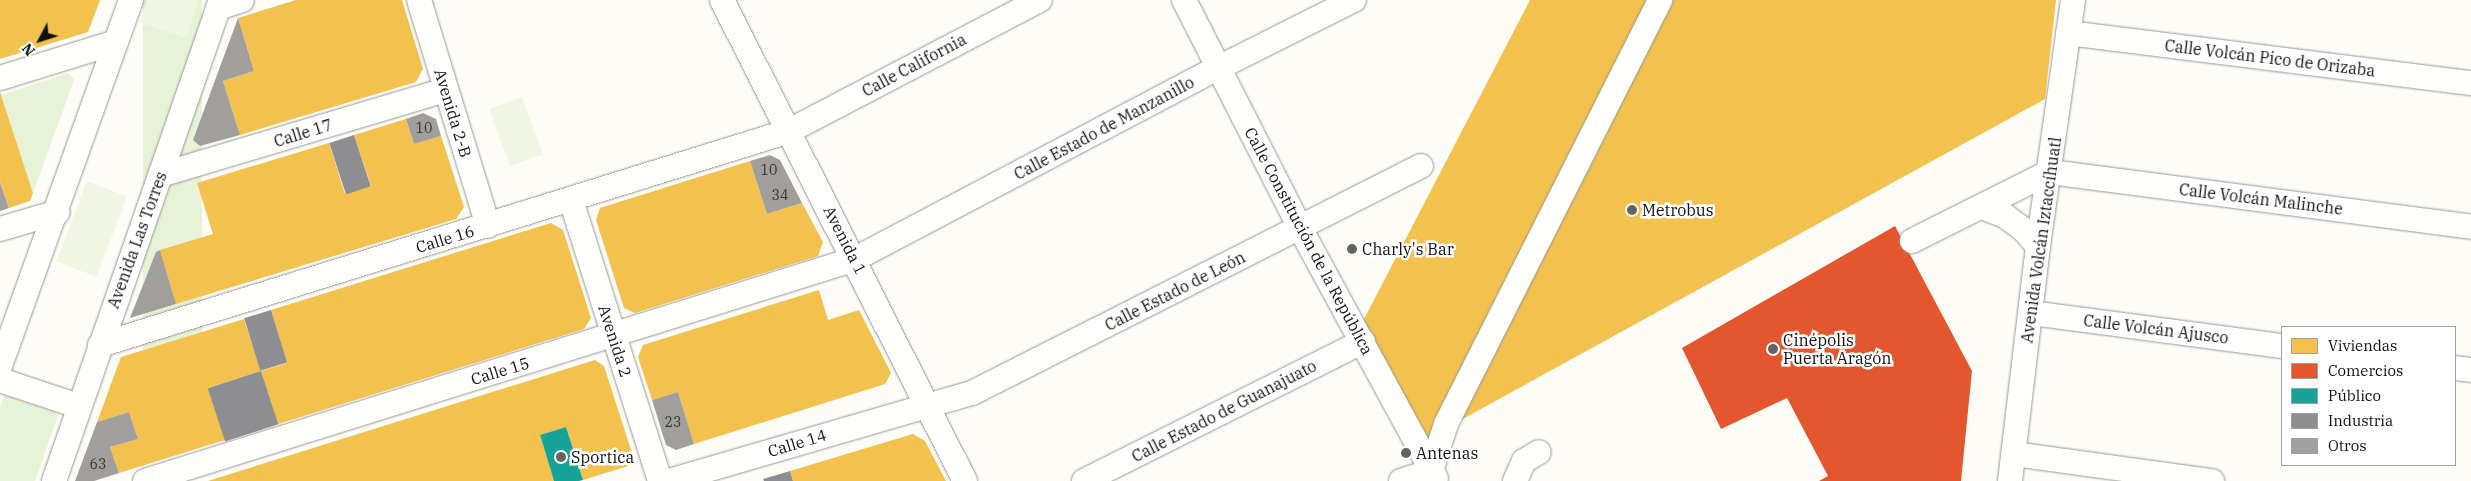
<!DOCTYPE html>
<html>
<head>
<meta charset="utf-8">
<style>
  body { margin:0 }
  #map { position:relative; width:2471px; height:481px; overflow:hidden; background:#fdfcf7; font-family:"IBM Plex Serif",serif }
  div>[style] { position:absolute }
  .green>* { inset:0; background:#e7f3d7; transform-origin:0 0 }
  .pitch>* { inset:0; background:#f0f6e1; transform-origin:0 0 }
  .homes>* { inset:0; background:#f2c14e }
  .shops>* { inset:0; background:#e4572e }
  .public>* { inset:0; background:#17a398 }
  .industry>* { inset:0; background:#8d8d92; transform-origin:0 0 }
  .building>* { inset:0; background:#a19f9c }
  .roads { filter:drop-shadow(0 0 1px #979795) drop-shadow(0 0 1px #979795) }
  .minor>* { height:24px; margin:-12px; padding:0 12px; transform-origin:12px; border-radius:12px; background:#fffffe }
  .dots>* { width:14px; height:14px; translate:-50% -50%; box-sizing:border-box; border:2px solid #fff; border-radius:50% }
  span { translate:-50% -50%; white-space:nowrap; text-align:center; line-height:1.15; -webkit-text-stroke:5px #fff; paint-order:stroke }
  .number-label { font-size:14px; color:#353434 }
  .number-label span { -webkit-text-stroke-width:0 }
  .street-label { font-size:16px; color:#111 }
  .poi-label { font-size:16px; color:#111 }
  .left { translate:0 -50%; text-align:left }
  .legend { position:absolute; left:2281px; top:326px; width:175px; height:140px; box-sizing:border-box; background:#fff; border:1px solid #a0a0a0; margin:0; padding:6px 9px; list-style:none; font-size:15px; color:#111 }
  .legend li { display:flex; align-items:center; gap:10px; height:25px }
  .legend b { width:25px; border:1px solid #a0a0a0 }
  .north { position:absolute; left:15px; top:15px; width:50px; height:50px; -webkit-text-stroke:4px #fff; paint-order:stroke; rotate:230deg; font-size:14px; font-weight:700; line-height:20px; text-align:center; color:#111 }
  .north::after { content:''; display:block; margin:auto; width:18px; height:22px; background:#111; clip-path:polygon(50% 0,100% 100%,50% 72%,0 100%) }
</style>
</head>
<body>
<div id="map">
  <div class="green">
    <div style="left:143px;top:0;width:59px;height:390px"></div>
    <div style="clip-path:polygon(69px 73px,74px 80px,33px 193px,1px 95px)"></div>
    <div style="clip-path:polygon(5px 394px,59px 413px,35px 481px,0 481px,0 408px)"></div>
  </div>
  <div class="pitch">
    <div style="clip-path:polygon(148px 0,199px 0,186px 38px,140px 23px)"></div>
    <div style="left:522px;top:97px;width:61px;height:35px;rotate:70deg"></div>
    <div style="left:87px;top:181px;width:43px;height:86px;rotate:21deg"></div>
  </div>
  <div class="homes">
    <div style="clip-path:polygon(0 0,100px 0,88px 32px,0 59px)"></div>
    <div style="clip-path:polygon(296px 0,402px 0,423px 69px,416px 82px,240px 135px,223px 81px,254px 71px,238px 18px)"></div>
    <div style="clip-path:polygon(1530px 0,2056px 0,2045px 99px,1428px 438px,1363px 321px)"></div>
    <div style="clip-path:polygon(0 92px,33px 193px,30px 201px,9px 208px,0 181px)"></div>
    <div style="clip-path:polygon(406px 119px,414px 144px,441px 136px,464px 207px,456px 219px,176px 304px,160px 250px,213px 234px,197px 183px,329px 143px,345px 194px,371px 186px,354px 135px)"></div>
    <div style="clip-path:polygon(750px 161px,767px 214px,802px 203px,823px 242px,818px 256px,635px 313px,624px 308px,596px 220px,600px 208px)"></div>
    <div style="clip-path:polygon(551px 223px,563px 230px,591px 318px,584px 329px,278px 424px,261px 371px,287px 363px,271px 310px)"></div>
    <div style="clip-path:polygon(819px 290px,828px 320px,859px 310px,891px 373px,885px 384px,694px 444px,678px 392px,652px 400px,638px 357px,643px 345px)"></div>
    <div style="clip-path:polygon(244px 319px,261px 371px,208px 388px,225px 440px,119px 473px,110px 447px,138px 439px,129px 412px,97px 422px,121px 357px)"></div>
    <div style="clip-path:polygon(595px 360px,604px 366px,633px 456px,628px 466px,583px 480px,566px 427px,540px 435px,554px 481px,208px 481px)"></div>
    <div style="clip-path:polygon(913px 434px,925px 441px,946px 481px,793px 481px,790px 471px)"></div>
  </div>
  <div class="shops">
    <div style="clip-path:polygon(1895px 226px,1972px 371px,1961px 481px,1819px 481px,1828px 476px,1787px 398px,1721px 429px,1682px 348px)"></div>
  </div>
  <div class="public">
    <div style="clip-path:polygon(566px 427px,583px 480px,579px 481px,554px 481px,540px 435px)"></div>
  </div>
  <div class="industry">
    <div style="left:354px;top:135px;width:54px;height:26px;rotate:72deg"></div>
    <div style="left:271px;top:310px;width:55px;height:28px;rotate:73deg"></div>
    <div style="left:261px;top:371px;width:56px;height:56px;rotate:72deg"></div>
    <div style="clip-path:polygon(790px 471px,793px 481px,764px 481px,763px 479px)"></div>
  </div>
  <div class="building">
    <div style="clip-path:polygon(238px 18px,254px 71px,223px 81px,240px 135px,200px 146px,193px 140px)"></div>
    <div style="clip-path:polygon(423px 113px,436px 119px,441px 136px,414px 144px,406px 119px)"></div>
    <div style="clip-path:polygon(770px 155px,780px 160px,802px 203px,767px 214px,750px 161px)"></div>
    <div style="clip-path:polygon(0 182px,9px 208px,0 211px)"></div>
    <div style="clip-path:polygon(160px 250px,176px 304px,130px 318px,156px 252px)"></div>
    <div style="clip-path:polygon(678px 392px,694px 444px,676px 450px,666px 445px,652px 400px)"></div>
    <div style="clip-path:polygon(129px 412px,138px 439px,110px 447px,119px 473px,94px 481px,75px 481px,97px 422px)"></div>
  </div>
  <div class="roads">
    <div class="minor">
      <div style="left:419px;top:0;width:236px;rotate:73deg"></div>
      <div style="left:722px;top:0;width:539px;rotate:63.2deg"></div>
      <div style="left:1184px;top:0;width:256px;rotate:63deg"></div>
      <div style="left:1300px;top:228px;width:285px;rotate:61.5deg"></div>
      <div style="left:218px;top:8px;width:25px;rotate:-18deg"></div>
      <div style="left:2068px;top:33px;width:406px;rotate:7.1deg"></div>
      <div style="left:0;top:78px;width:121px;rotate:-17.2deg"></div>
      <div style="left:160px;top:175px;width:298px;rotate:-16.6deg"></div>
      <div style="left:571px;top:200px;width:295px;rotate:72.4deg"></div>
      <div style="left:1982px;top:207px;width:25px;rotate:21deg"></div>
      <div style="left:2005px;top:216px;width:22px;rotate:36deg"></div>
      <div style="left:2023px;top:229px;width:23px;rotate:49deg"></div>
      <div style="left:0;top:229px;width:60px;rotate:-16.3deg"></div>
      <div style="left:1912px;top:241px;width:154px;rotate:-26.6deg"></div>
      <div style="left:2050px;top:172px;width:425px;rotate:7.4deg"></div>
      <div style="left:2031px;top:313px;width:253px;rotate:7.5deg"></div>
      <div style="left:100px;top:345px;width:721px;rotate:-17.25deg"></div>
      <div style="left:789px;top:131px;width:283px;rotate:-27.6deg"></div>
      <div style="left:0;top:366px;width:389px;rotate:-70.3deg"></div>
      <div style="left:2455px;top:368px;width:16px;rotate:7deg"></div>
      <div style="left:0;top:380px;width:82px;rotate:18.4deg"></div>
      <div style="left:2014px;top:454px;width:200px;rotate:7.8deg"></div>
      <div style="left:54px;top:481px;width:509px;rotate:-70.85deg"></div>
      <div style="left:145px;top:481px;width:744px;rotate:-17.36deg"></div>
      <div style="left:855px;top:259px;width:410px;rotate:-27.8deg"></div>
      <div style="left:1218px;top:68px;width:152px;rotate:-26.6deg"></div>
      <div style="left:669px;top:481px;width:316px;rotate:-16.2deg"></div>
      <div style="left:972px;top:393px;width:503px;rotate:-26.82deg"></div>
      <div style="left:1084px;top:481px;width:312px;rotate:-26.6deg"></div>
      <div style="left:1401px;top:481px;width:32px;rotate:-18deg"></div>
      <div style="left:1431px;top:471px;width:49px;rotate:-72.3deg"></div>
      <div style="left:1446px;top:424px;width:475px;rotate:-63.2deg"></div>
      <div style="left:1515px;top:481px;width:22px;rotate:-66deg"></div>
      <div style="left:1524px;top:461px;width:17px;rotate:-31deg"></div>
      <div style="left:2010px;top:481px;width:237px;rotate:-83.2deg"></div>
      <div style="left:2038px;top:246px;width:248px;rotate:-81.9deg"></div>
    </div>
  </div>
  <div class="dots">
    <div style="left:1632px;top:210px;background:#646362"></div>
    <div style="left:1352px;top:249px;background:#646362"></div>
    <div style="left:1773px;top:349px;background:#646362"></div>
    <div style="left:1406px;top:453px;background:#646362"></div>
    <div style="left:561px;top:457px;background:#646362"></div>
  </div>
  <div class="number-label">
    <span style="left:424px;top:128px">10</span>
    <span style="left:769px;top:170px">10</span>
    <span style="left:780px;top:195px">34</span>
    <span style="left:673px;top:422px">23</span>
    <span style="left:98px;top:464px">63</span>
  </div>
  <div class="street-label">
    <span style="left:2270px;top:58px;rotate:7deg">Calle Volcán Pico de Orizaba</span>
    <span style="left:914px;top:65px;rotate:-28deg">Calle California</span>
    <span style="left:453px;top:113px;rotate:73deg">Avenida 2-B</span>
    <span style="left:1104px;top:128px;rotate:-28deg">Calle Estado de Manzanillo</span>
    <span style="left:303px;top:133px;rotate:-17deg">Calle 17</span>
    <span style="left:2261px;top:199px;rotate:7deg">Calle Volcán Malinche</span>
    <span style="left:445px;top:239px;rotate:-17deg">Calle 16</span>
    <span style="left:137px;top:240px;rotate:-70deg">Avenida Las Torres</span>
    <span style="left:845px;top:240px;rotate:63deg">Avenida 1</span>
    <span style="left:2041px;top:240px;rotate:-82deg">Avenida Volcán Iztaccíhuatl</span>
    <span style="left:1309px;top:241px;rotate:62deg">Calle Constitución de la República</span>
    <span style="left:1175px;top:291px;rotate:-27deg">Calle Estado de León</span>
    <span style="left:2156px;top:329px;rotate:7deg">Calle Volcán Ajusco</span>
    <span style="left:615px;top:341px;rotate:72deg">Avenida 2</span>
    <span style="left:500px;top:371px;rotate:-17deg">Calle 15</span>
    <span style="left:1224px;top:411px;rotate:-27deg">Calle Estado de Guanajuato</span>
    <span style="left:797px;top:443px;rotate:-17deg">Calle 14</span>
  </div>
  <div class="poi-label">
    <span class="left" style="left:1642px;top:210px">Metrobus</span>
    <span class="left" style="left:1362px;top:249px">Charly's Bar</span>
    <span class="left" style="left:1783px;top:349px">Cinépolis<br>Puerta Aragón</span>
    <span class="left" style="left:1416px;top:453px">Antenas</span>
    <span class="left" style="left:571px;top:457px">Sportica</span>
  </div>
  <ul class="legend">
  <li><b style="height:14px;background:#f2c14e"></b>Viviendas</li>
  <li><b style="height:14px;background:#e4572e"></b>Comercios</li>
  <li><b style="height:14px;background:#17a398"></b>Público</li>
  <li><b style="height:14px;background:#8d8d92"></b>Industria</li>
  <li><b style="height:14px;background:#a19f9c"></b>Otros</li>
  </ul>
  <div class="north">N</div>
</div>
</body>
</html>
